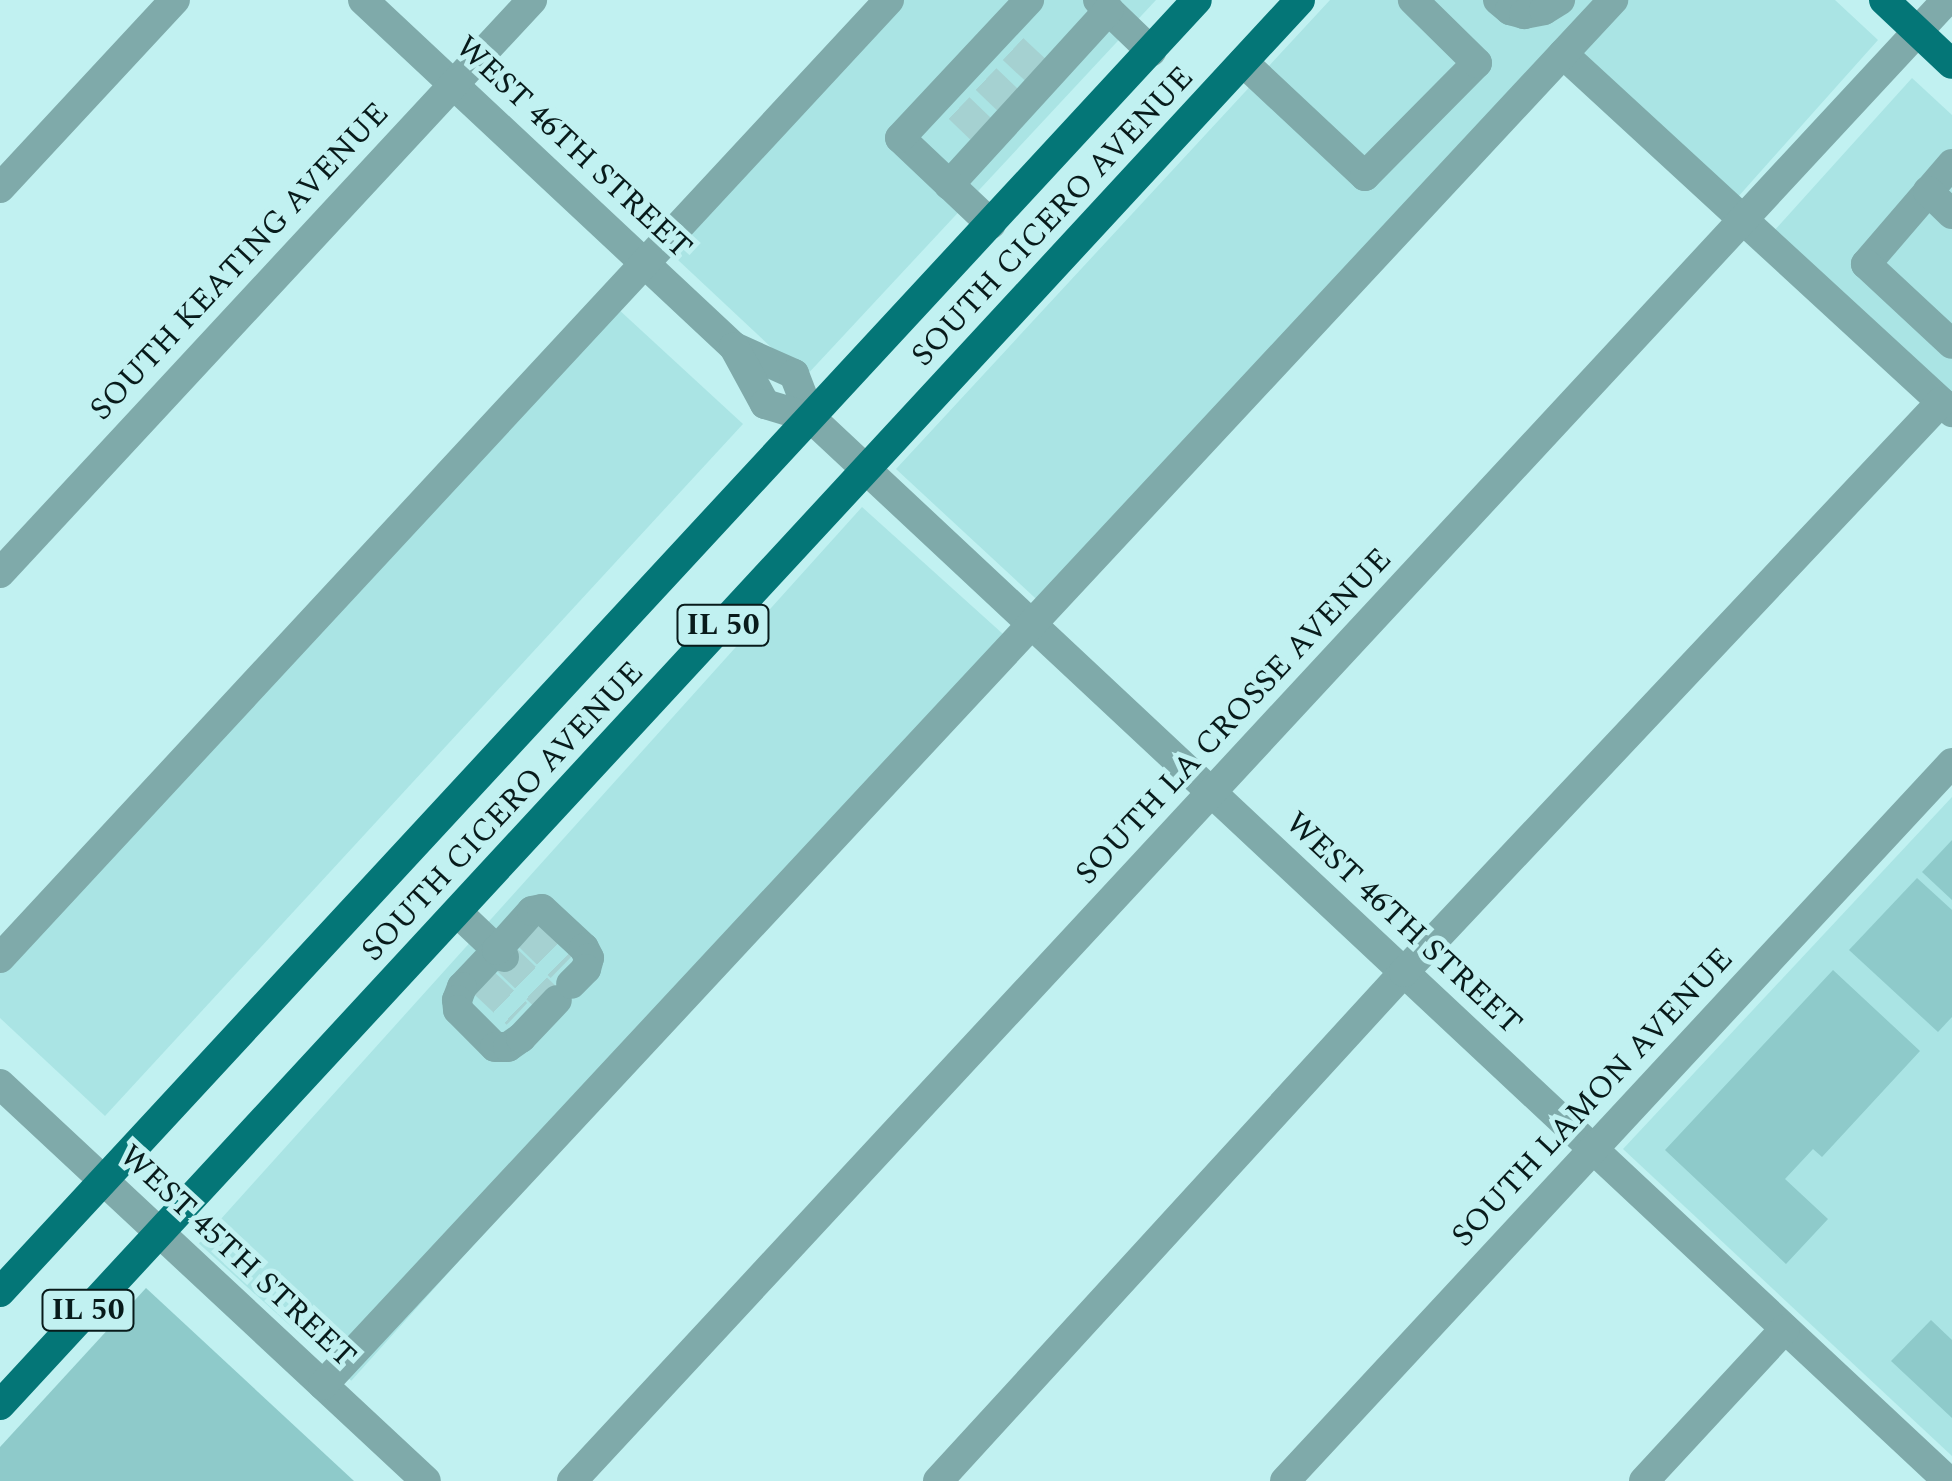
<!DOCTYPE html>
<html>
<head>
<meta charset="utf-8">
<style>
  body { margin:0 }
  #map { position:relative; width:1952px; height:1481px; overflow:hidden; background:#c1f1f1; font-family:Spectral,serif }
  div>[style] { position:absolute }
  .built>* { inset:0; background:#aae4e4; transform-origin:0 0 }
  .green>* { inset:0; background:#8ecaca }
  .minor-tunnel>* { height:30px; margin-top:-15px; transform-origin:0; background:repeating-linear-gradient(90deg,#a5d1d1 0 30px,transparent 0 45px) }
  .minor>* { height:30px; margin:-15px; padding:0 15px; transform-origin:15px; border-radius:15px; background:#7faaaa }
  .major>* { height:30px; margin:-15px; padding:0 15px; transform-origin:15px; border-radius:15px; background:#047677 }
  span { translate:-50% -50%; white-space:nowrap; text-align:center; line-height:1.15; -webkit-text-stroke:10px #c1f1f1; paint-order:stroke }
  .shield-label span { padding:2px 8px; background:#c1f1f1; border:2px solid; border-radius:8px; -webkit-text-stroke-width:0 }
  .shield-label { font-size:30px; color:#081b1b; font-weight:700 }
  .street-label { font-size:32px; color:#081b1b }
</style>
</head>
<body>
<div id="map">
  <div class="built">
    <div style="clip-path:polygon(889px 0,1156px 0,804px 378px,662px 245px)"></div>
    <div style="clip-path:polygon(1330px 0,1835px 0,1878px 40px,1729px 207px,1563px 55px,1047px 609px,896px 469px)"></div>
    <div style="clip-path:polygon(1912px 78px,1952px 115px,1952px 412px,1765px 241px)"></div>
    <div style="clip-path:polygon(617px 308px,743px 424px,105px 1116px,0 1018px,0 971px)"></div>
    <div style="left:862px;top:507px;width:205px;height:991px;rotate:42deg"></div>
    <div style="clip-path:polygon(1952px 797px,1952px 1456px,1623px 1149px)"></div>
  </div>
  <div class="green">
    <div style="clip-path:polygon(1952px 840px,1952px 900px,1922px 872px)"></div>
    <div style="clip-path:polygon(1917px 878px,1952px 910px,1952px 1017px,1938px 1032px,1849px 950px)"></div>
    <div style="clip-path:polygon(1833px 970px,1920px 1051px,1822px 1157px,1813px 1149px,1785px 1179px,1828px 1219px,1786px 1264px,1665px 1150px)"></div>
    <div style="clip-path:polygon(146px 1288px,354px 1481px,0 1481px,0 1447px)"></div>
    <div style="clip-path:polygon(1931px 1320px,1952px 1340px,1952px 1418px,1891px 1361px)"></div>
  </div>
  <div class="minor-tunnel">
    <div style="left:1013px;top:49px;width:35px;rotate:43deg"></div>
    <div style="left:986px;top:79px;width:35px;rotate:44deg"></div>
    <div style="left:959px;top:108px;width:35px;rotate:44deg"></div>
    <div style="left:526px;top:933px;width:49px;rotate:44.2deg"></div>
    <div style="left:504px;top:957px;width:68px;rotate:43.8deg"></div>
    <div style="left:482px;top:981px;width:48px;rotate:43.3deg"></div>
  </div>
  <div class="minor">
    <div style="left:363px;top:0;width:508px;rotate:43.09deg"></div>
    <div style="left:734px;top:347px;width:66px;rotate:24.2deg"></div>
    <div style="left:794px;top:374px;width:47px;rotate:68.9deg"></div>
    <div style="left:811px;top:418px;width:1557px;rotate:43.07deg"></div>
    <div style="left:1098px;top:0;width:74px;rotate:43.9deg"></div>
    <div style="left:1498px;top:0;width:16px;rotate:40deg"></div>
    <div style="left:1510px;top:10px;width:15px;rotate:16deg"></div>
    <div style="left:1524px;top:14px;width:20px;rotate:-11deg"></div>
    <div style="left:1544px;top:10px;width:19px;rotate:-32deg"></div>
    <div style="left:1563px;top:54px;width:529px;rotate:42.62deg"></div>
    <div style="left:1243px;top:62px;width:167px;rotate:43.1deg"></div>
    <div style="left:1365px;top:176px;width:159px;rotate:-45.3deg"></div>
    <div style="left:1477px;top:63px;width:90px;rotate:-135.5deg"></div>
    <div style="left:1952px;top:164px;width:132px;rotate:130.7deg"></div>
    <div style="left:1866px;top:264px;width:117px;rotate:42.9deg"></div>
    <div style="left:949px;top:185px;width:237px;rotate:-47.6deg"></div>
    <div style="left:0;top:188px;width:257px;rotate:-47.1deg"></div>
    <div style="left:1928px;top:191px;width:33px;rotate:44deg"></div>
    <div style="left:991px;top:224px;width:125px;rotate:-136.6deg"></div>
    <div style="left:900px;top:138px;width:189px;rotate:-46.9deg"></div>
    <div style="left:734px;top:347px;width:65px;rotate:61.5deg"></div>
    <div style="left:765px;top:404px;width:48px;rotate:16.9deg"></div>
    <div style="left:0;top:573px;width:782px;rotate:-47.12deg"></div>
    <div style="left:457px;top:912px;width:55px;rotate:43.5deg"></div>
    <div style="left:497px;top:950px;width:51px;rotate:133.4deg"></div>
    <div style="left:462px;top:987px;width:14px;rotate:111deg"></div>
    <div style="left:457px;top:1000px;width:10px;rotate:84deg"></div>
    <div style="left:458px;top:1010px;width:52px;rotate:45deg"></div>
    <div style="left:495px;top:1047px;width:13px"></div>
    <div style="left:508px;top:1047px;width:16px;rotate:-35deg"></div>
    <div style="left:521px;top:1038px;width:52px;rotate:-46.5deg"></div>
    <div style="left:504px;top:957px;width:10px;rotate:-135deg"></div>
    <div style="left:497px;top:950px;width:52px;rotate:-48.1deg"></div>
    <div style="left:532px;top:911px;width:10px;rotate:-11deg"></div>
    <div style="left:542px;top:909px;width:57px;rotate:42.9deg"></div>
    <div style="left:584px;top:948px;width:11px;rotate:63deg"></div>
    <div style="left:589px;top:958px;width:11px;rotate:105deg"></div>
    <div style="left:586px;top:969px;width:21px;rotate:135deg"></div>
    <div style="left:0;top:958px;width:1307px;rotate:-47.14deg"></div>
    <div style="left:0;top:1084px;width:582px;rotate:42.98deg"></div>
    <div style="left:323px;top:1385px;width:1893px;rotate:-47.03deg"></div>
    <div style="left:572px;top:1481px;width:2021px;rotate:-47.13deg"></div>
    <div style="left:938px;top:1481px;width:690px;rotate:-47.53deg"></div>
    <div style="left:1404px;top:972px;width:783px;rotate:-46.71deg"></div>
    <div style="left:1285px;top:1481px;width:980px;rotate:-47.11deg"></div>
    <div style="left:1644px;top:1481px;width:207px;rotate:-47.2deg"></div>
  </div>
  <div class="major">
    <div style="left:1884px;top:0;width:93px;rotate:43.3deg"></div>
    <div style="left:0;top:1292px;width:1761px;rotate:-47.19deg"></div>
    <div style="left:0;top:1405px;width:1914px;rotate:-47.22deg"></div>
  </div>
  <div class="shield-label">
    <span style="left:723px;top:625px">IL 50</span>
    <span style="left:88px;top:1310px">IL 50</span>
  </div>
  <div class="street-label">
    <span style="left:573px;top:148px;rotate:43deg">WEST 46TH STREET</span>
    <span style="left:1053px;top:217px;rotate:-47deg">SOUTH CICERO AVENUE</span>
    <span style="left:240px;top:262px;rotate:-47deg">SOUTH KEATING AVENUE</span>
    <span style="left:1234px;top:717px;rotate:-47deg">SOUTH LA CROSSE AVENUE</span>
    <span style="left:503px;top:812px;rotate:-47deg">SOUTH CICERO AVENUE</span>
    <span style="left:1403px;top:924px;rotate:43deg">WEST 46TH STREET</span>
    <span style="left:1593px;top:1098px;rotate:-47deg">SOUTH LAMON AVENUE</span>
    <span style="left:237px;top:1257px;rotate:43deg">WEST 45TH STREET</span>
  </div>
</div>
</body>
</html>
